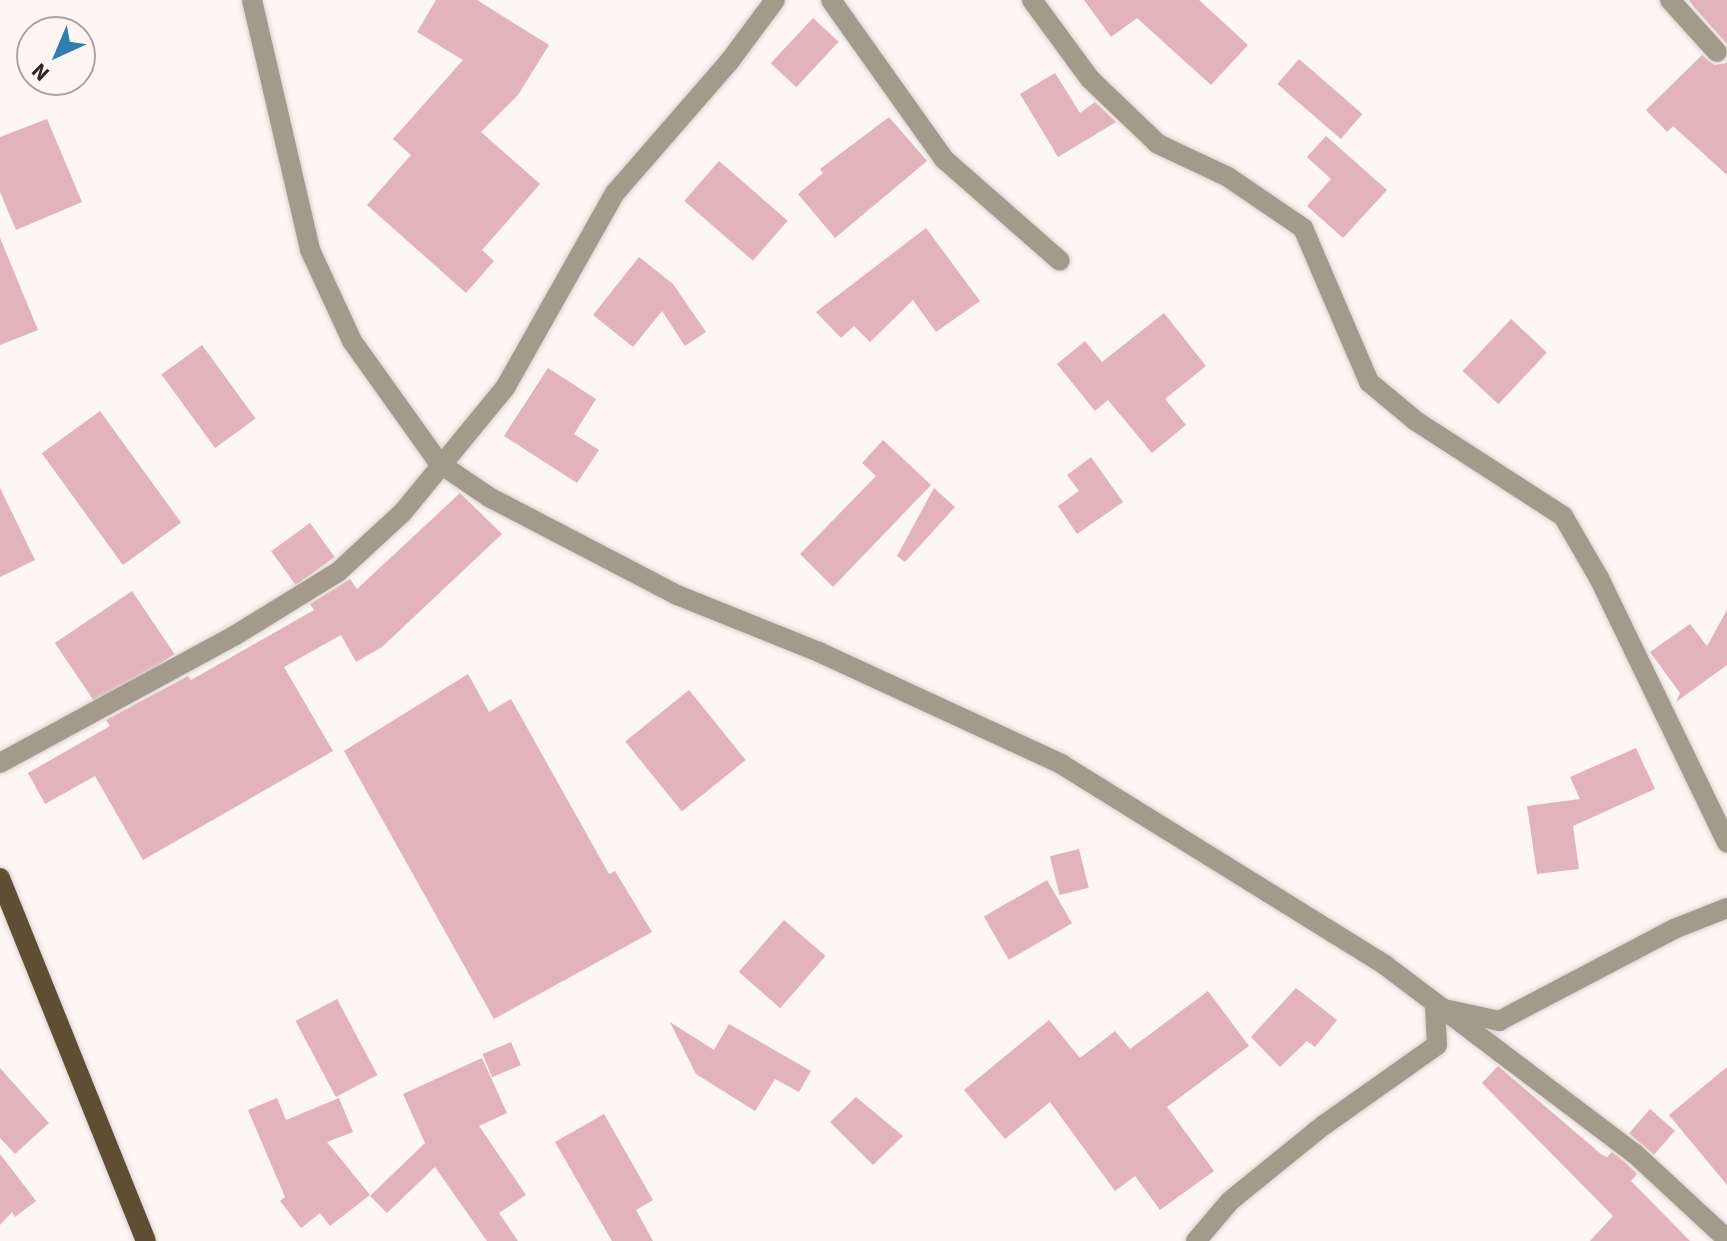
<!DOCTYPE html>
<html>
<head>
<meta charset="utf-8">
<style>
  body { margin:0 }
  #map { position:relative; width:1727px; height:1241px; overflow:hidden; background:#fdf6f3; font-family:"Source Sans 3",sans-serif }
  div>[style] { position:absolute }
  .building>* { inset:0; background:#e2b3b8; transform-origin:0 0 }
  .roads { filter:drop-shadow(0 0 2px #d9d1cd) drop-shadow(0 0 2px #d9d1cd) }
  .minor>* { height:20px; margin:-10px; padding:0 10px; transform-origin:10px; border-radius:10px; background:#a49a8b }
  .major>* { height:20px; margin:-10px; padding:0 10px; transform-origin:10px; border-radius:10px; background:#604e34 }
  span { translate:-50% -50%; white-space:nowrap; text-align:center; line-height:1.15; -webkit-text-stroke:7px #fdf6f3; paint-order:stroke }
  .north { position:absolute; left:16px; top:16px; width:80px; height:80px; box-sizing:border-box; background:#fdf6f3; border:2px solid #aca39f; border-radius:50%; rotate:224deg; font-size:22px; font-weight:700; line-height:32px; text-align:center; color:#332620 }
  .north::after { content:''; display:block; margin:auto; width:28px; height:36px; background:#2f7eb0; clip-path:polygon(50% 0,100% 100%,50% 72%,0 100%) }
</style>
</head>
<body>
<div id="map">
  <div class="building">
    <div style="clip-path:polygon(436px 0,477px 0,549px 45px,518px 95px,481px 132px,540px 184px,482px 250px,494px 261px,466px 293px,367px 205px,411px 155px,393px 139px,463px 60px,417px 32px)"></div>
    <div style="clip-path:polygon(1084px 0,1199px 0,1248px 45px,1211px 85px,1137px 18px,1111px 37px)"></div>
    <div style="clip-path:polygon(1689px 0,1727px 0,1727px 44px,1694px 7px)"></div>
    <div style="left:813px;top:18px;width:35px;height:62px;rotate:43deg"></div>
    <div style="clip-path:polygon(1702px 55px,1714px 65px,1727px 63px,1727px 175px,1673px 126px,1667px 132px,1646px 110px)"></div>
    <div style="left:1299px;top:59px;width:84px;height:33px;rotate:41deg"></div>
    <div style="clip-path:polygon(1055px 73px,1080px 113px,1095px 102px,1116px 122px,1058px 157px,1020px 94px)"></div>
    <div style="clip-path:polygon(889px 117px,927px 161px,835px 238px,798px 194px,823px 173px,820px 169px)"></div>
    <div style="clip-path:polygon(47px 119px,82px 202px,16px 230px,0 192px,0 137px)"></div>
    <div style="clip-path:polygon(1326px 136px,1387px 190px,1343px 238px,1307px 206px,1331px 179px,1307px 157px)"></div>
    <div style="left:719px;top:161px;width:91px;height:53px;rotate:41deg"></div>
    <div style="clip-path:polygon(926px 228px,980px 301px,936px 332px,913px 300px,870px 342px,854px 326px,841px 338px,816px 312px)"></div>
    <div style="clip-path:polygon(0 238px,38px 330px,0 345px)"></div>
    <div style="clip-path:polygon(639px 257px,673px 284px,706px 332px,685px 346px,662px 311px,633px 347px,593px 315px)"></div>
    <div style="clip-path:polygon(1164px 313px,1206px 366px,1165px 399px,1186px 425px,1152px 453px,1108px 400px,1095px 411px,1057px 364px,1085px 341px,1102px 362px)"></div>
    <div style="left:1511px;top:319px;width:49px;height:71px;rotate:43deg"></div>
    <div style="left:202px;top:345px;width:91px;height:50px;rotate:54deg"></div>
    <div style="clip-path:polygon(548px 368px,596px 399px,574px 434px,599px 450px,577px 483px,504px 436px)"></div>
    <div style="left:100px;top:411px;width:138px;height:72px;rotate:54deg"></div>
    <div style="clip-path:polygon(883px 440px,931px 485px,833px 587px,800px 554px,876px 476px,862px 463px)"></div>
    <div style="clip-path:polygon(1091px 457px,1123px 502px,1077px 534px,1058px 506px,1079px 491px,1067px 475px)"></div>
    <div style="clip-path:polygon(0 488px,35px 560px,0 577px)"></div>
    <div style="clip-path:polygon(934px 488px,955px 507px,905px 562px,897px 556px)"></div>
    <div style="clip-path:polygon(460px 493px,502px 534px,382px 647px,356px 662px,341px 635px,284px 667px,333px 751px,143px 860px,95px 776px,45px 804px,28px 773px,110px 726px,106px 720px,188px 676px,191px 680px,314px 610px,310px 604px,350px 579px,357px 589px)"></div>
    <div style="left:310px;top:523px;width:42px;height:48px;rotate:54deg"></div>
    <div style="left:132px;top:591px;width:76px;height:93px;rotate:56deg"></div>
    <div style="clip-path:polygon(1727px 610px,1727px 665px,1676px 702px,1680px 693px,1650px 652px,1690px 624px,1707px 646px)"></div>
    <div style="clip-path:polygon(468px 674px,489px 712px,511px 699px,609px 874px,615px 871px,652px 932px,494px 1019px,344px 751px)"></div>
    <div style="left:689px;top:690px;width:90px;height:82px;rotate:51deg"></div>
    <div style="clip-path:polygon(1636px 748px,1655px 789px,1573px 826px,1579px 869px,1537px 874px,1527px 806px,1580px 799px,1570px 777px)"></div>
    <div style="left:1079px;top:849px;width:40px;height:30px;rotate:76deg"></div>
    <div style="left:1047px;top:880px;width:50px;height:73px;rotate:60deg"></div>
    <div style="left:784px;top:920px;width:55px;height:69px;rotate:41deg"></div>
    <div style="clip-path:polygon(1296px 988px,1337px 1020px,1315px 1047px,1307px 1041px,1280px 1067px,1251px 1037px)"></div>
    <div style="clip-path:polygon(1208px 991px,1249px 1046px,1167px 1107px,1214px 1171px,1160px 1210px,1135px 1176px,1115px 1191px,1050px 1102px,1005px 1139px,964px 1090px,1049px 1020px,1080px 1058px,1115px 1031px,1130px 1049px)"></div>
    <div style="left:337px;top:999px;width:86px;height:47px;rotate:62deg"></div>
    <div style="clip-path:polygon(670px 1022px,714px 1050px,729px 1024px,811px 1071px,799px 1092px,775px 1079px,755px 1111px,696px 1074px)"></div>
    <div style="left:511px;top:1042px;width:25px;height:31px;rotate:67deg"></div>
    <div style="clip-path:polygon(482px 1058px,507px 1113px,479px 1126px,526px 1195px,499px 1213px,518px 1241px,487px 1241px,435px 1167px,387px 1213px,370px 1196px,425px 1143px,403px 1094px)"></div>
    <div style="clip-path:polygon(1498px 1066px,1601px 1154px,1607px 1157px,1612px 1152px,1626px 1163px,1637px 1174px,1631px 1181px,1690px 1241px,1590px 1241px,1613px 1216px,1482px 1083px)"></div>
    <div style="clip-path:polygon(1727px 1067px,1727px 1185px,1669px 1115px)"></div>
    <div style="clip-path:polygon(0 1068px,49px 1123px,15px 1154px,0 1138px)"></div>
    <div style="clip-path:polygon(856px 1097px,903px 1136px,873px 1165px,830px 1122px)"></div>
    <div style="clip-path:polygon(277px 1098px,286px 1120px,339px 1098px,353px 1132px,327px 1142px,370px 1195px,330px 1226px,320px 1213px,301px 1228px,280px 1201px,285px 1197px,248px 1110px)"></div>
    <div style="left:1650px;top:1109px;width:33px;height:32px;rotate:41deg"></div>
    <div style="clip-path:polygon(604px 1114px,653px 1200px,636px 1210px,653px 1241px,612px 1241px,555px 1142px)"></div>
    <div style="clip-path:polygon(0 1154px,36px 1201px,15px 1217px,12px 1212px,0 1225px)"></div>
  </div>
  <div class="roads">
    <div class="minor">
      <div style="left:252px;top:0;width:257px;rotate:76.9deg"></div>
      <div style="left:310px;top:250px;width:100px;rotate:65.2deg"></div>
      <div style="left:352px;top:341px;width:150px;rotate:54.5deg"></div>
      <div style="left:439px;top:463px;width:60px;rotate:34.2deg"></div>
      <div style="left:489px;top:497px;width:212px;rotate:27.5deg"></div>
      <div style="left:677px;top:595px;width:153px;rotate:21.9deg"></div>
      <div style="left:819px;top:652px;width:267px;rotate:24.8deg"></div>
      <div style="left:1061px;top:764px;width:381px;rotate:31.8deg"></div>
      <div style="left:1385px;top:965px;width:312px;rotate:37.1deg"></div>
      <div style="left:1634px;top:1153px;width:127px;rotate:42.8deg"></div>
      <div style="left:831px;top:0;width:195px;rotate:54.6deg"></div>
      <div style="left:944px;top:159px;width:154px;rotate:41.3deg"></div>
      <div style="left:1032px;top:0;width:98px;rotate:53.7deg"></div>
      <div style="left:1090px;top:79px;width:94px;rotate:43.7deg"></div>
      <div style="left:1158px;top:144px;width:77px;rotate:25.2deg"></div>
      <div style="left:1228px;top:177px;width:91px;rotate:34.2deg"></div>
      <div style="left:1303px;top:228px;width:168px;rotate:66.8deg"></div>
      <div style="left:1369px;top:382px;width:61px;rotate:39.7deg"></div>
      <div style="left:1416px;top:421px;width:175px;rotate:32.9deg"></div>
      <div style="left:1563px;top:516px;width:72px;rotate:59.9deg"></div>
      <div style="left:1599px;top:578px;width:294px;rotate:64.2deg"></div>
      <div style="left:1670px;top:0;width:70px;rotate:47.9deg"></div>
      <div style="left:0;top:763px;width:266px;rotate:-28.5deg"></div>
      <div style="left:234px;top:636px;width:122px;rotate:-31.6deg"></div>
      <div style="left:338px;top:572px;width:88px;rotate:-42.7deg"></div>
      <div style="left:403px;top:512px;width:161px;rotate:-50.6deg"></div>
      <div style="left:505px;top:388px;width:224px;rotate:-60.6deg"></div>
      <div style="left:615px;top:193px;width:174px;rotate:-49deg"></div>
      <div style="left:729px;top:62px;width:77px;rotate:-53.4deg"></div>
      <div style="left:1196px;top:1241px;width:52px;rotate:-49.6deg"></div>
      <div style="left:1230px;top:1201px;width:121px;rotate:-39deg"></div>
      <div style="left:1324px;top:1125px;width:138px;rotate:-35.3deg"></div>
      <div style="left:1437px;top:1045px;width:38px;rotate:-93deg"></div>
      <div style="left:1435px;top:1007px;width:66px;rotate:12.3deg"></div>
      <div style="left:1499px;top:1021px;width:198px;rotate:-27.7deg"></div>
      <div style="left:1674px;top:929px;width:57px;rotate:-21.6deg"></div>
    </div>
    <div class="major">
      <div style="left:0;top:878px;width:391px;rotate:68.1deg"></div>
    </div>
  </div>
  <div class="north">N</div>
</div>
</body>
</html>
